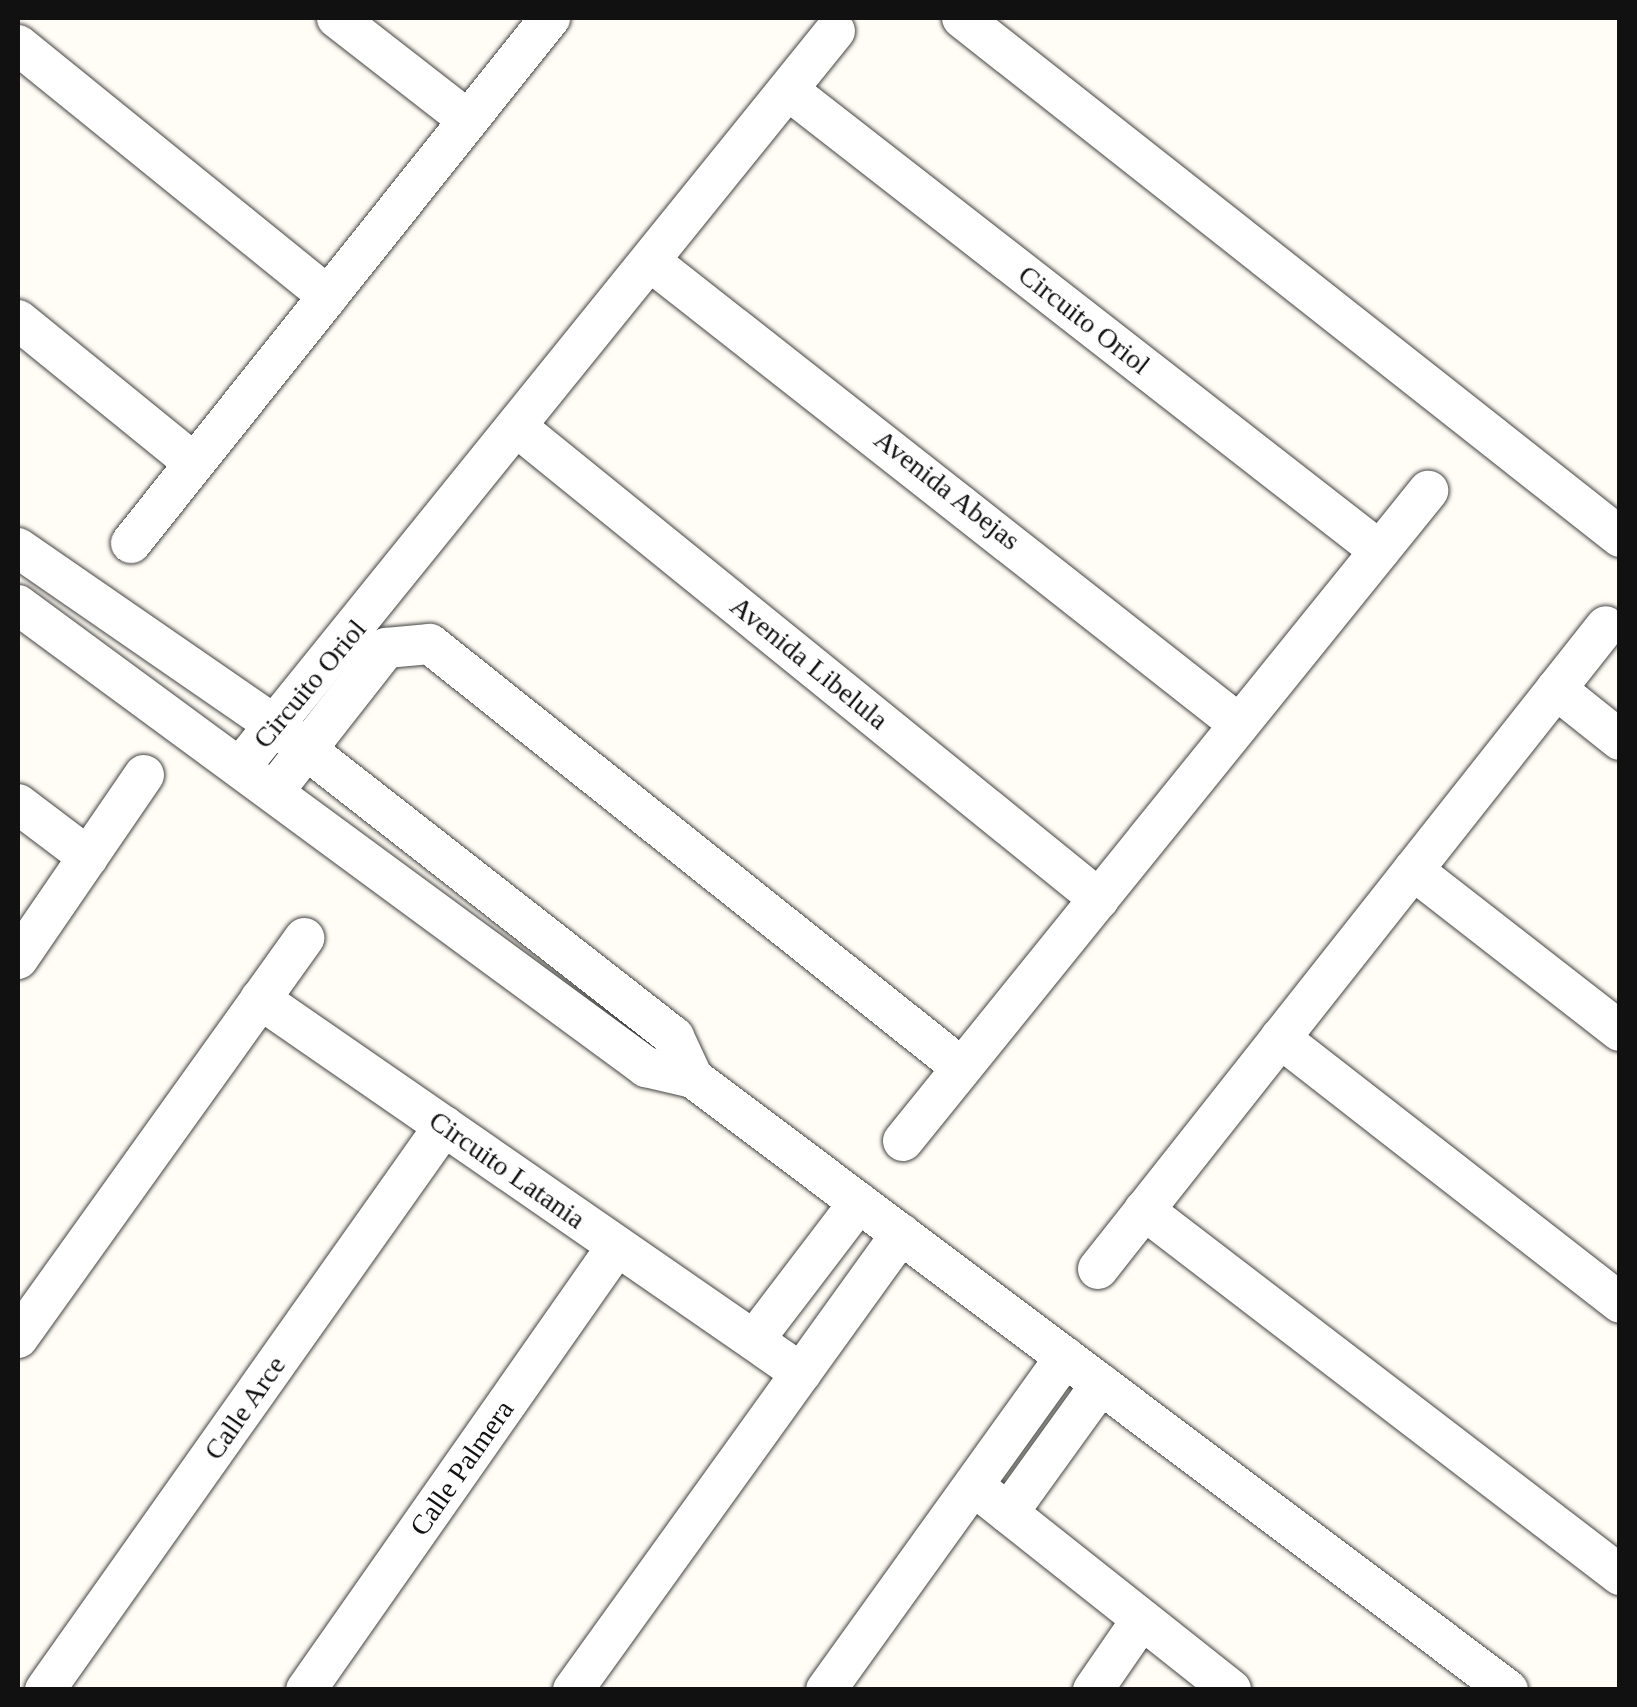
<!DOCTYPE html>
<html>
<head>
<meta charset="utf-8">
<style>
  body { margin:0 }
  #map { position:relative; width:1637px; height:1707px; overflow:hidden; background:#fffdf5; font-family:Georgia,serif }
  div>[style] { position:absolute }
  .roads { filter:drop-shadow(0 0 2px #444) drop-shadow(0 0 2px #444) }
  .minor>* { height:40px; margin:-20px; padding:0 20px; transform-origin:20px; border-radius:20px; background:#fff }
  span { translate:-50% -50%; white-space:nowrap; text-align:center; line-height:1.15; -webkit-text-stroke:10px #fff; paint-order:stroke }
  .street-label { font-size:28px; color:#111 }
  .frame { position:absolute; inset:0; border:20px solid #111; pointer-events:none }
</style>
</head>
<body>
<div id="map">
  <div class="roads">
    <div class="minor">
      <div style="left:337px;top:18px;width:166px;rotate:37.9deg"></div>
      <div style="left:962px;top:18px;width:838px;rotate:38.26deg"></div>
      <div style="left:18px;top:45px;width:399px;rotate:39deg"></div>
      <div style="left:788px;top:90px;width:750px;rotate:37.91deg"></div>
      <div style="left:651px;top:262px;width:748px;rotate:38.16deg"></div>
      <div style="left:18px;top:320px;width:227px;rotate:39.1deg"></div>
      <div style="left:518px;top:428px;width:748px;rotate:39.03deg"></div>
      <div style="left:131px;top:543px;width:672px;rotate:-51.41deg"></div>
      <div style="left:18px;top:548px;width:313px;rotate:34.6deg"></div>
      <div style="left:276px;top:726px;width:505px;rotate:38deg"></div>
      <div style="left:674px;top:1037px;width:45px;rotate:65.1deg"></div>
      <div style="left:18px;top:605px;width:780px;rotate:36.34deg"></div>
      <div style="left:646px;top:1067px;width:48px;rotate:13.2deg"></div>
      <div style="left:693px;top:1078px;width:1019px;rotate:36.9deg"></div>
      <div style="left:1556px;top:689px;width:82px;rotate:38.6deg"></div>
      <div style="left:241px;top:766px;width:945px;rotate:-51.06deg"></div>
      <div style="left:274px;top:791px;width:182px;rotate:-51.9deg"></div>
      <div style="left:386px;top:648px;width:44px;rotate:-5.2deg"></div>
      <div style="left:430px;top:644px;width:680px;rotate:38.55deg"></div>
      <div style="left:18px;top:804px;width:88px;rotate:37.1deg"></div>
      <div style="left:1413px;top:870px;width:262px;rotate:37.9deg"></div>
      <div style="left:18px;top:959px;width:223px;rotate:-55.6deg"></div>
      <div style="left:260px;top:999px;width:658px;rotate:34.66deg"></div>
      <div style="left:1280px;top:1038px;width:431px;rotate:37.9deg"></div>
      <div style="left:903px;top:1141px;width:836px;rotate:-51.07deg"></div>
      <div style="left:1144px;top:1210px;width:600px;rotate:37.48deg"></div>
      <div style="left:1098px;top:1269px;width:819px;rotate:-51.69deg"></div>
      <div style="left:18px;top:1338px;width:492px;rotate:-54.4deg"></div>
      <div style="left:754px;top:1340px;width:173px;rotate:-52.7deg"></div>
      <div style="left:974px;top:1486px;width:328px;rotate:38.4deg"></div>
      <div style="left:1008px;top:1513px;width:159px;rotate:-54.2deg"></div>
      <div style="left:45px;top:1690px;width:691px;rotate:-54.72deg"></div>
      <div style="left:306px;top:1690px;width:542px;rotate:-54.99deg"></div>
      <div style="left:573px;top:1690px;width:562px;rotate:-54.27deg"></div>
      <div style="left:826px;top:1690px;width:410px;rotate:-54.3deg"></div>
      <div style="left:1093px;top:1690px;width:86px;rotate:-55.4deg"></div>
    </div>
  </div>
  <div class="street-label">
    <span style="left:1084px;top:320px;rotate:38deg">Circuito Oriol</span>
    <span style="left:947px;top:490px;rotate:38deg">Avenida Abejas</span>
    <span style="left:809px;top:663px;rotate:39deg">Avenida Libelula</span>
    <span style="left:310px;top:684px;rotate:-50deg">Circuito Oriol</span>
    <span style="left:507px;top:1170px;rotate:35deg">Circuito Latania</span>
    <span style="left:245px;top:1408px;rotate:-55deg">Calle Arce</span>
    <span style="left:462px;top:1468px;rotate:-55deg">Calle Palmera</span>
  </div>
  <div class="frame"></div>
</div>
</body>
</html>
